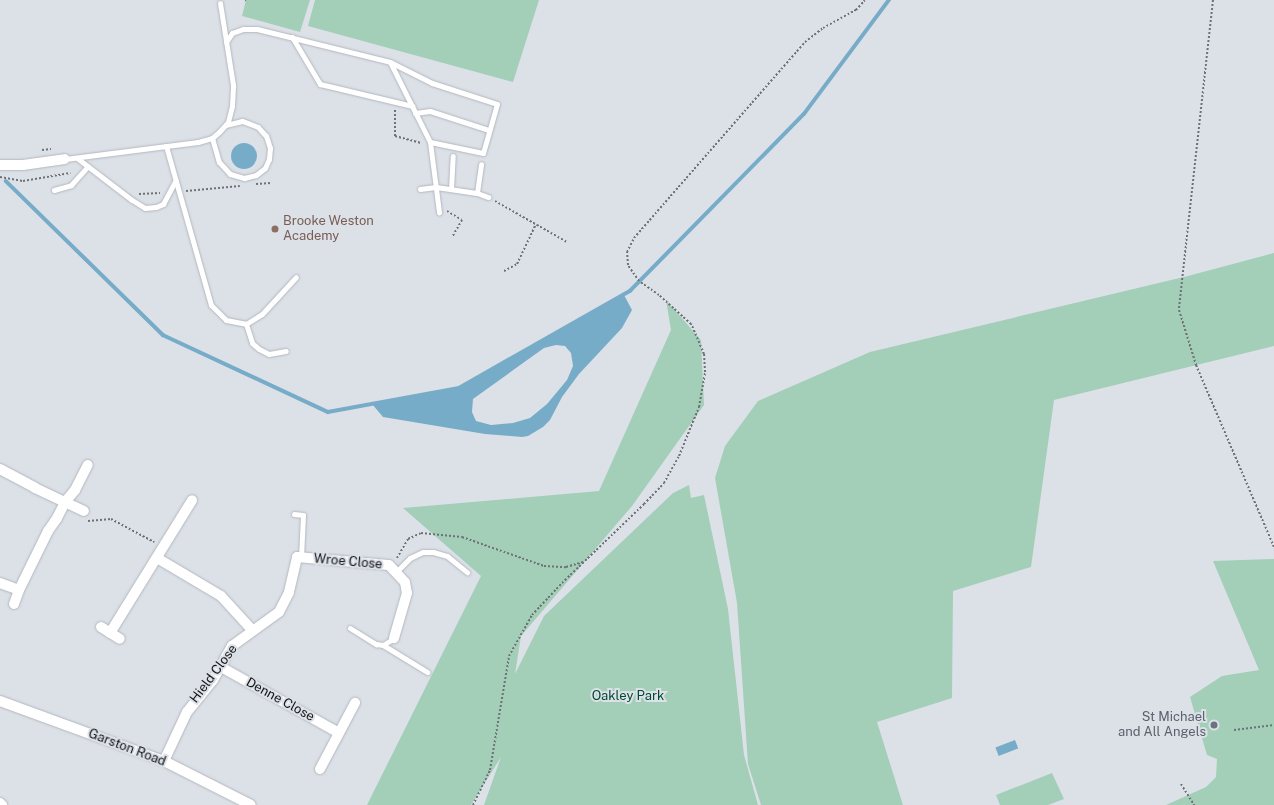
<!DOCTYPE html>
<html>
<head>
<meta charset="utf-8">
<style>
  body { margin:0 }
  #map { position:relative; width:1274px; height:805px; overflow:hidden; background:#dce1e8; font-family:"Public Sans",sans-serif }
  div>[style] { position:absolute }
  .green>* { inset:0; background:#a3ceb8 }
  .water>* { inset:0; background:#77acc8; transform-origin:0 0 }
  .round { border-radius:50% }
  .stream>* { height:3.5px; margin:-1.75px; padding:0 1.75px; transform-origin:1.75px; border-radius:1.75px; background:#77acc8 }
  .path>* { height:2px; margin-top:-1px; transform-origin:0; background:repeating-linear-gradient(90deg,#6e7176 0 2px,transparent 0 4px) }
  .roads { filter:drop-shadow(0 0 1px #b3b7be) drop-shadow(0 0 1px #b3b7be) }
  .lane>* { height:5px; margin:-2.5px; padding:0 2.5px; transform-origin:2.5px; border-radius:2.5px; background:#fff }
  .street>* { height:10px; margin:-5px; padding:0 5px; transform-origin:5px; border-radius:5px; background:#fff }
  .dots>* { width:11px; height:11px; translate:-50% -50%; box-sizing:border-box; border:2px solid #dce1e8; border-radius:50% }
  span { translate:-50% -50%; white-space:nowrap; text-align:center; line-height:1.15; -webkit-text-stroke:4px #dce1e8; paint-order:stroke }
  .education-label { font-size:13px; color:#785e54 }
  .left { translate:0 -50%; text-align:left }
  .street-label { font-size:13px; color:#141518 }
  .park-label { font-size:13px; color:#004a32 }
  .worship-label { font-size:13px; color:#5b616d }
  .right { translate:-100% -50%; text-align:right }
</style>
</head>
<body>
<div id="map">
  <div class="green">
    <div style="clip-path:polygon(246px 0,310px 0,300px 32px,242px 16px)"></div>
    <div style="clip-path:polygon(315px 0,539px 0,513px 82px,308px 26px)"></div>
    <div style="clip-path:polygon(1274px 253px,1274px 346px,1054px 400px,1031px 567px,953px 591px,952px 698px,877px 722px,903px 805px,761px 805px,748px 764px,737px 603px,715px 478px,725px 446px,758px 401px,870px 352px,1188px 276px)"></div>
    <div style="clip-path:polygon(666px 300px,701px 340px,704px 405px,632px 506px,521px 636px,515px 674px,544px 616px,673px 493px,689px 485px,691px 498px,704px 495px,728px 609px,744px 755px,758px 805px,484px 805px,501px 757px,471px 805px,367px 805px,481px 576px,403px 508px,599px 491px,671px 330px)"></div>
    <div style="clip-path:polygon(1274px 559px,1274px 805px,1166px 805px,1206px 787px,1216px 777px,1217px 759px,1207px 755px,1190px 697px,1222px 676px,1259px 670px,1213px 561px)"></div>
    <div style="clip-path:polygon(1052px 773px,1064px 799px,1048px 805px,1000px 805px,996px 795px)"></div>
  </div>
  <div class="water">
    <div class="round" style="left:231px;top:143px;width:26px;height:26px"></div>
    <div style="clip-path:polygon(evenodd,624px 295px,632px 310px,622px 328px,579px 374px,562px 397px,550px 420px,543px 427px,528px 436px,522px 437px,485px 434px,383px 417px,372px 404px,459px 388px,624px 295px,556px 345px,565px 346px,571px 353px,573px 366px,567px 380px,547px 404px,530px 418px,513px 423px,491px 425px,476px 421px,472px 412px,473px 399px,544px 348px,556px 345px)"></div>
    <div style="left:1015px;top:740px;width:9px;height:21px;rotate:69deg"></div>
  </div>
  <div class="stream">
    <div style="left:6px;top:181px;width:220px;rotate:44.4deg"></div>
    <div style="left:163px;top:335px;width:182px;rotate:25deg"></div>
    <div style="left:328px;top:412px;width:133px;rotate:-10.4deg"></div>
    <div style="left:459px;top:388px;width:197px;rotate:-29.6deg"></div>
    <div style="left:630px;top:291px;width:248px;rotate:-45.5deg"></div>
    <div style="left:804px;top:114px;width:142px;rotate:-53.3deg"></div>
  </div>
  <div class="path">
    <div style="left:245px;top:0;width:1px;rotate:45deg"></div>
    <div style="left:1213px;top:0;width:312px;rotate:96.3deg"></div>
    <div style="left:1179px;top:310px;width:58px;rotate:72.8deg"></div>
    <div style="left:1196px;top:365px;width:198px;rotate:66.8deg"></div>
    <div style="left:395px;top:110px;width:26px;rotate:90deg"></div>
    <div style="left:395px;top:136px;width:27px;rotate:15deg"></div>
    <div style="left:42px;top:150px;width:9px;rotate:-6deg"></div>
    <div style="left:0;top:177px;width:23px;rotate:10deg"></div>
    <div style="left:23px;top:181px;width:48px;rotate:-9.7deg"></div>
    <div style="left:256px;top:184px;width:15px;rotate:-4deg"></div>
    <div style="left:186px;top:191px;width:54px;rotate:-5.3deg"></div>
    <div style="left:139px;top:194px;width:21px;rotate:-3deg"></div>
    <div style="left:495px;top:201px;width:83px;rotate:29.7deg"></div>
    <div style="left:447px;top:211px;width:17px;rotate:31deg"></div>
    <div style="left:462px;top:220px;width:20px;rotate:120deg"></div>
    <div style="left:504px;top:271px;width:15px;rotate:-28deg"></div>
    <div style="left:517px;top:264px;width:44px;rotate:-64.6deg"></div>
    <div style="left:88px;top:521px;width:23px;rotate:-5deg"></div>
    <div style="left:111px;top:519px;width:49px;rotate:28.1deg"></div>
    <div style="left:397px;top:558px;width:22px;rotate:-60deg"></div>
    <div style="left:408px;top:539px;width:14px;rotate:-25deg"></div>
    <div style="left:421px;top:533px;width:41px;rotate:5.6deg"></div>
    <div style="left:462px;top:537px;width:87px;rotate:19.5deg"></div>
    <div style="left:544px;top:566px;width:22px;rotate:3deg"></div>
    <div style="left:566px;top:567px;width:18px;rotate:-16deg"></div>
    <div style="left:1234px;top:730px;width:40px;rotate:-7.1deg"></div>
    <div style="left:1181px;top:784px;width:25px;rotate:58deg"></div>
    <div style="left:473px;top:805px;width:39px;rotate:-64deg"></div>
    <div style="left:490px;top:770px;width:116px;rotate:-80.5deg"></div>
    <div style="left:509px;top:656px;width:47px;rotate:-60.7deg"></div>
    <div style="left:532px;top:615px;width:44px;rotate:-46.8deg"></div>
    <div style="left:562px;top:583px;width:114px;rotate:-43.9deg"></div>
    <div style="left:644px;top:504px;width:29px;rotate:-46deg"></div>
    <div style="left:664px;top:483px;width:31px;rotate:-61deg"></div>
    <div style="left:679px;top:456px;width:53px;rotate:-67.8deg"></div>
    <div style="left:699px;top:407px;width:36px;rotate:-80deg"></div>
    <div style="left:705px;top:372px;width:18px;rotate:-93deg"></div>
    <div style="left:704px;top:354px;width:33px;rotate:-113deg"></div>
    <div style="left:691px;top:324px;width:43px;rotate:-137.8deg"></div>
    <div style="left:659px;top:295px;width:24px;rotate:-145deg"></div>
    <div style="left:639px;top:281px;width:19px;rotate:-125deg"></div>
    <div style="left:628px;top:265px;width:13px;rotate:-94deg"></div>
    <div style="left:627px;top:252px;width:16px;rotate:-63deg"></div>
    <div style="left:634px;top:238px;width:260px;rotate:-48.9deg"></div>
    <div style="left:805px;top:42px;width:23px;rotate:-38deg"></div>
    <div style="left:823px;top:28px;width:38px;rotate:-29deg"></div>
    <div style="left:856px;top:10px;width:13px;rotate:-48deg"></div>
  </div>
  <div class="roads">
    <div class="lane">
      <div style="left:292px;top:37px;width:55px;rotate:59.2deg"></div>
      <div style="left:320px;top:84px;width:95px;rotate:13.4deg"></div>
      <div style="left:226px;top:42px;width:11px;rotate:-56deg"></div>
      <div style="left:232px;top:33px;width:12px;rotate:-20deg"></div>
      <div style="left:243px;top:29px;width:14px"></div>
      <div style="left:257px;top:29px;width:137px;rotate:13.9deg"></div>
      <div style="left:390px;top:62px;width:47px;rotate:26.6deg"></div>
      <div style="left:432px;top:83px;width:68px;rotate:17.9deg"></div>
      <div style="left:497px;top:104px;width:51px;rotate:105.9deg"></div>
      <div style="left:483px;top:153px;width:54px;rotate:-168.3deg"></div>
      <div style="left:430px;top:142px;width:89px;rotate:-116.6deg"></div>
      <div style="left:415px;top:113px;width:15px;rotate:-8deg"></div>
      <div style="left:430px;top:111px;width:62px;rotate:17.9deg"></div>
      <div style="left:212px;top:138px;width:25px;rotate:74deg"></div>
      <div style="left:219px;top:162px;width:16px;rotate:47deg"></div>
      <div style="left:230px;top:174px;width:15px;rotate:16deg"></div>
      <div style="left:244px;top:178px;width:12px;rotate:-14deg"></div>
      <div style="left:256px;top:175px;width:11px;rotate:-38deg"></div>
      <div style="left:265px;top:168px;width:10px;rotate:-66deg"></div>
      <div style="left:269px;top:159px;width:11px;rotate:-85deg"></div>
      <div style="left:270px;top:148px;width:13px;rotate:-108deg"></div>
      <div style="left:266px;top:136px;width:12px;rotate:-132deg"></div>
      <div style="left:258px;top:127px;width:17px;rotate:-159deg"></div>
      <div style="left:242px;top:121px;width:16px;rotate:166deg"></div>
      <div style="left:430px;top:142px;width:71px;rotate:82.7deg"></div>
      <div style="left:166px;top:146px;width:165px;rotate:74.2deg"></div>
      <div style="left:211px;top:305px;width:21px;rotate:45deg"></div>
      <div style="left:226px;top:320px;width:20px;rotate:11deg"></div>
      <div style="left:246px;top:324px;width:19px;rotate:-32deg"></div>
      <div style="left:262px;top:314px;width:50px;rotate:-47.4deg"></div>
      <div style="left:77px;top:158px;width:69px;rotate:37.4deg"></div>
      <div style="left:132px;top:200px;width:15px;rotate:32deg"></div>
      <div style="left:145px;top:208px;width:11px;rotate:-5deg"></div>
      <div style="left:156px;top:207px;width:8px;rotate:-23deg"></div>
      <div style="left:163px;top:204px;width:27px;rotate:-62deg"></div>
      <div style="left:65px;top:159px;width:134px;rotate:-7.3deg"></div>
      <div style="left:198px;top:142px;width:15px;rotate:-16deg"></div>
      <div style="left:212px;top:138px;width:9px;rotate:-41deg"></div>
      <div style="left:219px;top:132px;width:13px;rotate:-48deg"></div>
      <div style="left:228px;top:122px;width:16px;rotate:-76deg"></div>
      <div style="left:232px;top:106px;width:21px;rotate:-87deg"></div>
      <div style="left:233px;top:85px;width:83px;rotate:-99deg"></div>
      <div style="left:420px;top:189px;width:16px;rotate:-7deg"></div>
      <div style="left:436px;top:187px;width:41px;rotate:8.3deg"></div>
      <div style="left:477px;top:193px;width:12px;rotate:20deg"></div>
      <div style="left:451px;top:189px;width:33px;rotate:-87deg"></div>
      <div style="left:54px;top:190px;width:18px;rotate:-16deg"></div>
      <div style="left:71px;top:185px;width:25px;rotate:-48deg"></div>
      <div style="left:477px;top:193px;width:29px;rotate:-82deg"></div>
      <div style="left:246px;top:324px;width:20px;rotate:72deg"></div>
      <div style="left:252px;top:343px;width:9px;rotate:41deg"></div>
      <div style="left:259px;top:349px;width:11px;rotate:27deg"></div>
      <div style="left:269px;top:354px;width:17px;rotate:-10deg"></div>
      <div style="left:294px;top:514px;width:9px;rotate:6deg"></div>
      <div style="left:303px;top:515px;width:43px;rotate:92.7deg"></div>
      <div style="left:396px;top:572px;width:20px;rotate:-45deg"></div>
      <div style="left:410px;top:558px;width:14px;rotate:-25deg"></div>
      <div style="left:423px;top:552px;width:10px"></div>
      <div style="left:433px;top:552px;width:15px;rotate:16deg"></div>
      <div style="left:447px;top:556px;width:26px;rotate:39deg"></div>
      <div style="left:350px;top:628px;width:31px;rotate:32deg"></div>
      <div style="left:376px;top:644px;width:7px;rotate:8deg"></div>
      <div style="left:383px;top:645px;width:13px;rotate:-32deg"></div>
      <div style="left:383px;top:645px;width:52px;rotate:31.5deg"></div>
    </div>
    <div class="street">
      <div style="left:0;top:165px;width:23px"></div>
      <div style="left:23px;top:165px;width:42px;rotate:-8.1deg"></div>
      <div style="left:0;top:469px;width:40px;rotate:28deg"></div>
      <div style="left:35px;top:488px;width:54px;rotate:25.1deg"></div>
      <div style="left:157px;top:558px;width:74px;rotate:30.7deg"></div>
      <div style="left:221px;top:596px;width:46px;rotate:47.6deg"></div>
      <div style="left:0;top:583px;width:20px;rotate:20deg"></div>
      <div style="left:19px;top:590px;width:66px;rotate:-63.8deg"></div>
      <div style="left:48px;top:531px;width:16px;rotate:-55deg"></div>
      <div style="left:57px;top:518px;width:18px;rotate:-63deg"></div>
      <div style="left:65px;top:502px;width:16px;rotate:-50deg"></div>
      <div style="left:75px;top:490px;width:28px;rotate:-63deg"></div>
      <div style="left:14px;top:604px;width:15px;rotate:-70deg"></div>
      <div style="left:101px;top:627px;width:22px;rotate:32deg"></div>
      <div style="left:110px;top:633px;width:156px;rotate:-58.3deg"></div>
      <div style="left:221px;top:667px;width:135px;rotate:29.2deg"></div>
      <div style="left:0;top:701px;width:175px;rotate:20.1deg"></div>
      <div style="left:164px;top:761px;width:97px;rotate:26.8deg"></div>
      <div style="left:164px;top:761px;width:54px;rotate:-64.9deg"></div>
      <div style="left:187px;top:712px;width:41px;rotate:-50.9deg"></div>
      <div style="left:213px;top:680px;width:39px;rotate:-61deg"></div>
      <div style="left:232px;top:646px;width:58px;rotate:-35.9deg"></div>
      <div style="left:279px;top:612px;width:22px;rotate:-63deg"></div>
      <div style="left:289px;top:592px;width:36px;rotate:-77deg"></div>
      <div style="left:297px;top:557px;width:92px;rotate:5deg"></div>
      <div style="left:389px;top:565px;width:23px;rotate:47deg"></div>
      <div style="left:405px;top:582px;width:11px;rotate:80deg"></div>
      <div style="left:407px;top:593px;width:47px;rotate:106.1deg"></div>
      <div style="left:320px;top:769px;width:75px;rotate:-62.1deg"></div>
      <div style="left:0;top:803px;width:3px;rotate:45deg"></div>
    </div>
  </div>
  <div class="dots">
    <div style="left:275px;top:229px;background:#8d6e63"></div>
    <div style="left:1214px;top:725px;background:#6b7280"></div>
  </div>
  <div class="education-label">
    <span class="left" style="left:283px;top:229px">Brooke Weston<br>Academy</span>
  </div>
  <div class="street-label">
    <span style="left:348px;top:562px;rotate:5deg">Wroe Close</span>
    <span style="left:214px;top:674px;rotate:-53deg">Hield Close</span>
    <span style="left:280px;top:700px;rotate:29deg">Denne Close</span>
    <span style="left:127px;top:748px;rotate:21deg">Garston Road</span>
  </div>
  <div class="park-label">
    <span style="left:628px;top:696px">Oakley Park</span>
  </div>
  <div class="worship-label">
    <span class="right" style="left:1206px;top:725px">St Michael<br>and All Angels</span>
  </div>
</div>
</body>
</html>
